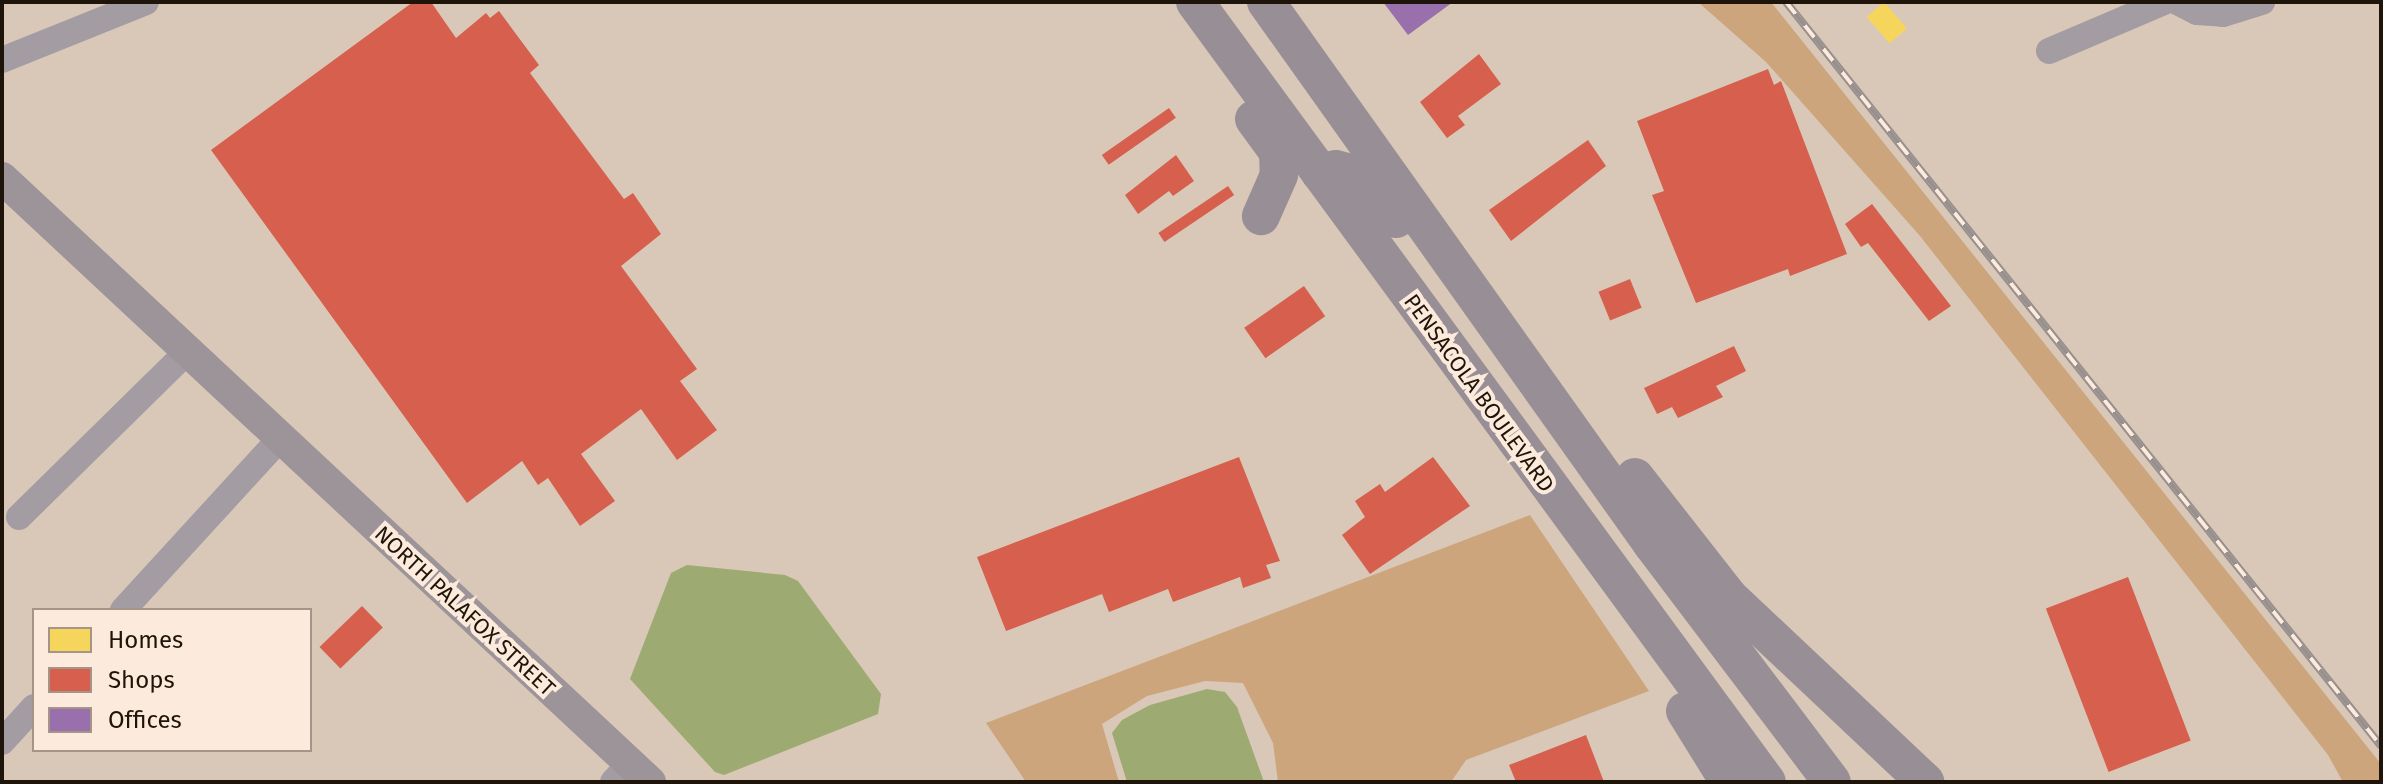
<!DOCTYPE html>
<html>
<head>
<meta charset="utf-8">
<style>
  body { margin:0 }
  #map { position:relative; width:2383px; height:784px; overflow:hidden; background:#d9c8b8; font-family:"Fira Sans",sans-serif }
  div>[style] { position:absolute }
  .forest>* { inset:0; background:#cda57c }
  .water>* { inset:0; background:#9daa71 }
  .homes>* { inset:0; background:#f6d55c; transform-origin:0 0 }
  .shops>* { inset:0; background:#d6604d; transform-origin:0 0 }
  .offices>* { inset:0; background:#9970ab }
  .minor>* { height:26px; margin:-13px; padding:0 13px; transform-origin:13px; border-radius:13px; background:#a39ca3 }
  .major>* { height:32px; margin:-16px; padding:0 16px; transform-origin:16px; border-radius:16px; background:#9d9499 }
  .highway>* { height:38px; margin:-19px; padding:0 19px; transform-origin:19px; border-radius:19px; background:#988e95 }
  .rail>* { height:8px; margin-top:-4px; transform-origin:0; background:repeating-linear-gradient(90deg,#fcebdc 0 15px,#98908e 0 30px); box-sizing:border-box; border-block:2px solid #98908e }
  span { translate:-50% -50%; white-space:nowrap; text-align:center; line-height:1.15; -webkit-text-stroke:8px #fcebdc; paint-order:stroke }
  .street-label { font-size:22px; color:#1f1409 }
  .frame { position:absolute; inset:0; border:4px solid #1f1409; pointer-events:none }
  .legend { position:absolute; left:32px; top:608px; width:280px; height:144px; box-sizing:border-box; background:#fcebdc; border:2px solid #a49588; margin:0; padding:10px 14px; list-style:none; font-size:24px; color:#1f1409 }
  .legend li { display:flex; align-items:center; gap:16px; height:40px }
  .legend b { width:40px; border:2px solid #a49588 }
</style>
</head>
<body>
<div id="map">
  <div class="forest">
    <div style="clip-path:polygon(1698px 2px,1771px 2px,2381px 764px,2381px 782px,2343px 782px,2328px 755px,1920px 236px,1766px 62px)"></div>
    <div style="clip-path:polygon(1530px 515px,1649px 691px,1466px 760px,1451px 782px,1278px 782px,1273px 743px,1243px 683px,1205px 681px,1147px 696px,1102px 724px,1119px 782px,1026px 782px,986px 723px)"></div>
  </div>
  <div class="water">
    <div style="clip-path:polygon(687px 565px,785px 575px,798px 581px,881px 694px,878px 714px,724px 775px,715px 772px,630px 679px,671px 573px)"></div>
    <div style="clip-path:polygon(1207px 689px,1225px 692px,1237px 707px,1264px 782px,1127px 782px,1112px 733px,1122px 720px,1150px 705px)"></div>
  </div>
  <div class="homes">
    <div style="left:1884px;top:2px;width:35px;height:23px;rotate:49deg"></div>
  </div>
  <div class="shops">
    <div style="clip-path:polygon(413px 2px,431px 2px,456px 38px,486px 13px,490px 18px,499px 11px,539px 65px,530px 73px,624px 199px,633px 193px,661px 234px,621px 266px,697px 369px,680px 381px,717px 430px,677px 460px,641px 409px,581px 454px,615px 501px,580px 526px,548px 478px,538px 485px,522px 461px,467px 503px,211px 150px)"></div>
    <div style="clip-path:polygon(1479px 54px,1501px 84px,1458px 116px,1465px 125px,1447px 138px,1420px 102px)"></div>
    <div style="clip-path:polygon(1768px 69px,1774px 85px,1781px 81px,1847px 254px,1790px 276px,1788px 269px,1696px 303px,1652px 195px,1664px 191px,1637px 121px)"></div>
    <div style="left:1169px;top:108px;width:12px;height:82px;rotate:55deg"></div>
    <div style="clip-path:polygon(1588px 140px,1606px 166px,1511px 241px,1489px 210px)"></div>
    <div style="clip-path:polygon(1176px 155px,1194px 181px,1173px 196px,1169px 191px,1138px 214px,1125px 195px)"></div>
    <div style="left:1228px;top:186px;width:11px;height:84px;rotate:56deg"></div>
    <div style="clip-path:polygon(1872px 204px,1951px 306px,1929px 321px,1868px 243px,1861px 247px,1845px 224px)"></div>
    <div style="left:1630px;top:279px;width:31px;height:34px;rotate:68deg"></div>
    <div style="left:1304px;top:286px;width:37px;height:73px;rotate:55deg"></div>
    <div style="clip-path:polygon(1734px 346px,1746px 371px,1716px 386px,1723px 397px,1678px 418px,1672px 407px,1657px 414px,1644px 388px)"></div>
    <div style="clip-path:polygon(1239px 457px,1280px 561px,1266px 565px,1271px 578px,1243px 588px,1240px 577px,1173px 602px,1168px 589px,1109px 612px,1102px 594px,1006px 631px,977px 557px)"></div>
    <div style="clip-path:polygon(1433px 457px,1470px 506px,1370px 574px,1342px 535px,1365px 517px,1355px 501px,1380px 484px,1385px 492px)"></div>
    <div style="left:2128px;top:577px;width:175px;height:88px;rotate:69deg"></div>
    <div style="left:362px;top:606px;width:30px;height:59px;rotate:46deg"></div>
    <div style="clip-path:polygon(1586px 735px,1604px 782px,1516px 782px,1509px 765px)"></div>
  </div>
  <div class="offices">
    <div style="clip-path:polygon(1383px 2px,1453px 2px,1408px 35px)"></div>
  </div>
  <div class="minor">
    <div style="left:2177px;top:2px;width:22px;rotate:27deg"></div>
    <div style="left:2197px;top:12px;width:26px;rotate:4deg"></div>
    <div style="left:2223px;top:14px;width:41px;rotate:-17.1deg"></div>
    <div style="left:2049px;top:51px;width:125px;rotate:-23.1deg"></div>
    <div style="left:2px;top:60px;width:155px;rotate:-21.9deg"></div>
    <div style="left:19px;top:517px;width:235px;rotate:-44.5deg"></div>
    <div style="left:123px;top:610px;width:231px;rotate:-47.5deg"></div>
    <div style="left:2px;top:742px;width:47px;rotate:-47.6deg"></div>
    <div style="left:613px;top:782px;width:24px;rotate:-48deg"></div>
  </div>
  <div class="major">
    <div style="left:2px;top:178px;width:886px;rotate:42.99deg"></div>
  </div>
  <div class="highway">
    <div style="left:1195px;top:2px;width:967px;rotate:53.75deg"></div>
    <div style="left:1266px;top:2px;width:665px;rotate:54.54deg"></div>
    <div style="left:1652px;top:544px;width:298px;rotate:52.9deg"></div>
    <div style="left:1254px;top:119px;width:41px;rotate:54deg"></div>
    <div style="left:1278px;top:152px;width:23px;rotate:88deg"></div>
    <div style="left:1279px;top:175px;width:45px;rotate:113.7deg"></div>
    <div style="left:1320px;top:173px;width:16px;rotate:-14deg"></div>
    <div style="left:1336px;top:169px;width:20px;rotate:15deg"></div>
    <div style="left:1355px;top:174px;width:61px;rotate:47.7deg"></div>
    <div style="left:1635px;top:477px;width:152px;rotate:51.9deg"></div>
    <div style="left:1729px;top:597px;width:270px;rotate:43.3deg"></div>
    <div style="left:1685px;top:711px;width:84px;rotate:58.2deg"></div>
  </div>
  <div class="rail">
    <div style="left:1786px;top:2px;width:953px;rotate:51.35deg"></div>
  </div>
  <div class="street-label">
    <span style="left:1479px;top:393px;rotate:54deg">PENSACOLA BOULEVARD</span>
    <span style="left:465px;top:611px;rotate:43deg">NORTH PALAFOX STREET</span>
  </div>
  <div class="frame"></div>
  <ul class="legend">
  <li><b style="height:22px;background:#f6d55c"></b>Homes</li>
  <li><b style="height:22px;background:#d6604d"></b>Shops</li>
  <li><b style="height:22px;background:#9970ab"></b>Offices</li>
  </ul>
</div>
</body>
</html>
